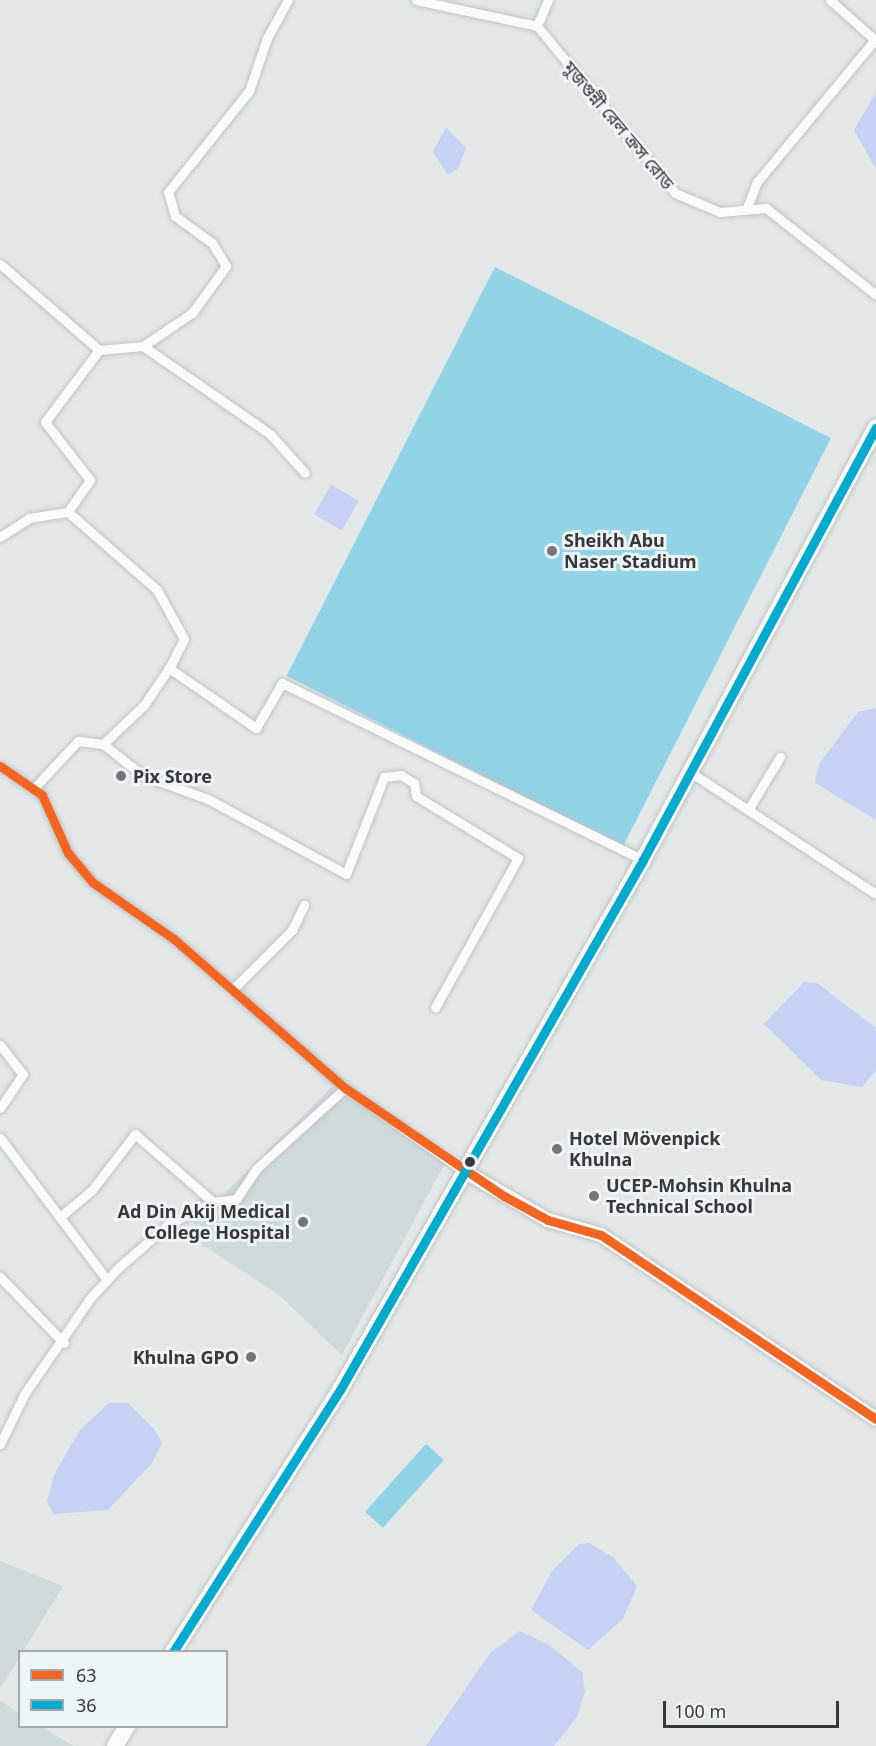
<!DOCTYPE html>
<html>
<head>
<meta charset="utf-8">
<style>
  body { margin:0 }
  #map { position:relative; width:876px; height:1746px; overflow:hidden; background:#e2e7e8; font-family:"Noto Sans","Noto Sans Bengali",sans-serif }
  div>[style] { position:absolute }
  .built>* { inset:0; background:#cfdadd }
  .green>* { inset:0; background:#92d3e6; transform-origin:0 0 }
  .water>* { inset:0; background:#c6d2f3; transform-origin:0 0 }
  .roads { filter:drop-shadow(0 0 2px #c0c4c5) drop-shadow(0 0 2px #c0c4c5) }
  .street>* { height:9px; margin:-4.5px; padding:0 4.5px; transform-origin:4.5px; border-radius:4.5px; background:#fbfbfc }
  .secondary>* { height:14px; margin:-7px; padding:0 7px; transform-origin:7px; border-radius:7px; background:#fbfbfc }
  .highway>* { height:16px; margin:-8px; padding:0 8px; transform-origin:8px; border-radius:8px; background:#fbfbfc }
  .bus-1>* { height:9px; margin:-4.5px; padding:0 4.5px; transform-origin:4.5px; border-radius:4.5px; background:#f26522 }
  .bus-2>* { height:9px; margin:-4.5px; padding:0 4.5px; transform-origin:4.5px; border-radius:4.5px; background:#00a9ce }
  .dots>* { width:16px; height:16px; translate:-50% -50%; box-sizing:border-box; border:3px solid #edf5f7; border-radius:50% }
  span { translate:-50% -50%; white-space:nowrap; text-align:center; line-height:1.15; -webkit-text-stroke:6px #edf5f7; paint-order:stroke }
  .street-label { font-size:18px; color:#36393a }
  .poi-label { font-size:18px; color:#36393a; font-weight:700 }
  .left { translate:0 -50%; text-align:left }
  .right { translate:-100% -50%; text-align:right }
  .legend { position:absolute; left:18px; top:1650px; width:210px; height:78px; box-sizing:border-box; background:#edf5f7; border:2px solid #a4aaab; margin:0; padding:8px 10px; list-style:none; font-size:18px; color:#36393a }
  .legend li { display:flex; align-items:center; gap:12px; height:30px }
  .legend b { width:30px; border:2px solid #a4aaab }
  .scale { position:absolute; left:663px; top:1701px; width:176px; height:27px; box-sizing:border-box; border:3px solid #36393a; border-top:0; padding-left:8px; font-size:18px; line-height:21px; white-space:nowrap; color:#36393a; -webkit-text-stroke:4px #edf5f7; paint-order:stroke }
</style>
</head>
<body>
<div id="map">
  <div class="built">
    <div style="clip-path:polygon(332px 1087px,445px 1163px,342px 1355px,279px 1295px,197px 1241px,203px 1232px,182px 1212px,201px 1196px,219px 1199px)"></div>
    <div style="clip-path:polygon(0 1561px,63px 1586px,0 1689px)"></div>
    <div style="clip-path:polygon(0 1701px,19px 1713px,20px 1726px,42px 1727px,73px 1746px,0 1746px)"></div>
  </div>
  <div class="green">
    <div style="left:495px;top:267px;width:377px;height:459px;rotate:27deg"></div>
    <div style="left:426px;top:1444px;width:24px;height:91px;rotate:42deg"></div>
  </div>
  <div class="water">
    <div style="clip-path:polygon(876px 93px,876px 169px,854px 130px)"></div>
    <div style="clip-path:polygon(446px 127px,466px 148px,458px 169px,448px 175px,433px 152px)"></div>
    <div style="left:331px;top:485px;width:32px;height:34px;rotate:30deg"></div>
    <div style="clip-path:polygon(876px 708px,876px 820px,815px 783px,819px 764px,858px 712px)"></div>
    <div style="clip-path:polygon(804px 982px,817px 983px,876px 1028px,876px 1070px,862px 1087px,821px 1080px,764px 1024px)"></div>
    <div style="clip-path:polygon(109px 1403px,128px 1403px,154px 1429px,162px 1443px,152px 1463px,108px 1510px,54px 1514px,47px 1502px,54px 1475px,80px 1430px)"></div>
    <div style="clip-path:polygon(589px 1543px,614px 1558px,637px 1586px,623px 1619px,588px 1650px,531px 1610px,553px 1570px,579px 1544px)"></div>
    <div style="clip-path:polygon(520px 1631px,549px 1645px,582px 1672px,585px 1691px,577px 1717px,554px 1746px,426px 1746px,491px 1652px)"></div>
  </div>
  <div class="roads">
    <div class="street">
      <div style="left:416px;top:0;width:124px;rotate:12.1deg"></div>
      <div style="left:537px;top:26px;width:217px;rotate:50.4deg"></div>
      <div style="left:675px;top:193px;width:49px;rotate:22.9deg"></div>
      <div style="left:720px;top:212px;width:46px;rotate:-5deg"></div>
      <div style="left:766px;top:208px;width:140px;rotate:38.3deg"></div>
      <div style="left:830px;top:0;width:60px;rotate:41.6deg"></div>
      <div style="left:537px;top:26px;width:28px;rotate:-67deg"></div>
      <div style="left:748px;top:205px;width:25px;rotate:-69deg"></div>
      <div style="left:757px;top:182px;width:180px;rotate:-50.4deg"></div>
      <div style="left:0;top:264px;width:131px;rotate:41deg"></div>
      <div style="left:99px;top:350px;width:90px;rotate:126.9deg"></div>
      <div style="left:45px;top:422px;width:73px;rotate:52.2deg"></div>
      <div style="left:90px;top:480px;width:39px;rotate:125deg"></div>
      <div style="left:68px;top:512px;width:118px;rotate:41.2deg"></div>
      <div style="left:157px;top:590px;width:56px;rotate:61.1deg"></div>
      <div style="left:184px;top:639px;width:33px;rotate:117deg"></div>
      <div style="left:169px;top:668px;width:106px;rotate:34.6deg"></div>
      <div style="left:256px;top:728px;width:52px;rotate:-60deg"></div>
      <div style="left:282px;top:683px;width:402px;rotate:26.1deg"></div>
      <div style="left:143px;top:346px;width:59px;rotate:-34deg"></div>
      <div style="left:192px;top:313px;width:58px;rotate:-54.1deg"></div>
      <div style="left:226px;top:266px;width:27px;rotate:-121deg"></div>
      <div style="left:212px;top:243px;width:46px;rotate:-143.9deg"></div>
      <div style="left:175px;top:216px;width:25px;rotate:-106deg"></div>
      <div style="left:168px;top:192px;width:129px;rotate:-51.3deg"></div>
      <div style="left:249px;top:91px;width:56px;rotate:-71.2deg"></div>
      <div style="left:267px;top:38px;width:43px;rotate:-61.1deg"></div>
      <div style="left:99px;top:350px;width:44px;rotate:-5.2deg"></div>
      <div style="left:143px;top:346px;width:155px;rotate:34.7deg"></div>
      <div style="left:270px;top:434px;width:52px;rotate:48.1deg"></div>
      <div style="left:0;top:537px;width:35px;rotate:-33deg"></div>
      <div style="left:29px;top:518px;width:39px;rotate:-9deg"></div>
      <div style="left:169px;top:668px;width:45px;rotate:124deg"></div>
      <div style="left:144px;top:705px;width:57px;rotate:136.4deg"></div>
      <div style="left:103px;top:744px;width:50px;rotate:38.5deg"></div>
      <div style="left:142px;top:775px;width:70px;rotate:20deg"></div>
      <div style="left:208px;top:799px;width:157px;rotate:28.5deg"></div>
      <div style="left:346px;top:874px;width:104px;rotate:-68.6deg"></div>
      <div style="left:384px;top:777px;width:17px;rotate:-7deg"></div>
      <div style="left:401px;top:775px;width:15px;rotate:32deg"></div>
      <div style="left:414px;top:783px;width:13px;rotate:81deg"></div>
      <div style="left:416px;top:796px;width:119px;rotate:31.3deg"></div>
      <div style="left:518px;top:858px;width:171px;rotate:119deg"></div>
      <div style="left:0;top:766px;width:51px;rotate:34.6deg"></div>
      <div style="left:42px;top:795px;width:64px;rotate:65.9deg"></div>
      <div style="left:68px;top:853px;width:38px;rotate:50deg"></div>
      <div style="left:92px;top:882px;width:100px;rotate:34.8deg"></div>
      <div style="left:174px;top:939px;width:227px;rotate:41.1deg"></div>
      <div style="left:345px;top:1088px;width:145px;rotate:34.9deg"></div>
      <div style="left:690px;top:772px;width:69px;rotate:33.2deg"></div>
      <div style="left:748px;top:810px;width:62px;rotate:-58.9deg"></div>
      <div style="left:34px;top:788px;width:64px;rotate:-46.9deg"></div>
      <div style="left:78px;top:741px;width:25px;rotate:7deg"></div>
      <div style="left:748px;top:810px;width:153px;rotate:33.3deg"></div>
      <div style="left:232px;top:990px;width:85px;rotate:-45deg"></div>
      <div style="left:292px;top:930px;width:28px;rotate:-64deg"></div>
      <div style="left:0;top:1045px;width:37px;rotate:52deg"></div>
      <div style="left:23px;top:1074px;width:41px;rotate:124.1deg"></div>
      <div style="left:0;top:1138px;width:178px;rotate:53deg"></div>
      <div style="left:60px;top:1217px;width:42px;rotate:-40.2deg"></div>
      <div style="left:92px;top:1190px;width:71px;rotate:-52.5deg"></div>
      <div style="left:135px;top:1134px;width:103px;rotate:41.1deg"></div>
      <div style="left:0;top:1277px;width:92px;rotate:45.9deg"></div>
      <div style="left:0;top:1444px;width:57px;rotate:-63.9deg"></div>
      <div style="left:25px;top:1393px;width:116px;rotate:-55.5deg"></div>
      <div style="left:91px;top:1297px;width:38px;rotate:-47deg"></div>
      <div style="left:117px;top:1269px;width:67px;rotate:-41.3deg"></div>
      <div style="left:167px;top:1225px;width:51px;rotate:-26.6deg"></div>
      <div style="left:213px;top:1202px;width:23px;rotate:-7deg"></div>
      <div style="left:236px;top:1199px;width:36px;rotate:-56deg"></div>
      <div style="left:256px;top:1169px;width:120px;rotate:-42.3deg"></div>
    </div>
    <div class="secondary">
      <div style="left:464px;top:1171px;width:97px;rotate:30.3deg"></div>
      <div style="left:548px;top:1220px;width:55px;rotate:15.8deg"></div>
      <div style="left:601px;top:1235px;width:331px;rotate:33.8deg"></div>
    </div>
    <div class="highway">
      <div style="left:173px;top:1652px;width:311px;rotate:-57.5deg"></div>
      <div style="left:340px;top:1390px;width:610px;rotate:-60.24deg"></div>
      <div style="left:643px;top:860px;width:491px;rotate:-61.7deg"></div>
      <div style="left:115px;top:1746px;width:23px;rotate:-59deg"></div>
    </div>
  </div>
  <div class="bus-1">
    <div style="left:0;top:766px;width:51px;rotate:34.6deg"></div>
    <div style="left:42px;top:795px;width:64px;rotate:65.9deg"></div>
    <div style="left:68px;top:853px;width:38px;rotate:50deg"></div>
    <div style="left:92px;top:882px;width:100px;rotate:34.8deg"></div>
    <div style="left:174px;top:939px;width:227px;rotate:41.1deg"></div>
    <div style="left:345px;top:1088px;width:192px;rotate:34.2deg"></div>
    <div style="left:504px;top:1196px;width:50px;rotate:28.6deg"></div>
    <div style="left:548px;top:1220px;width:55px;rotate:15.8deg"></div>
    <div style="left:601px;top:1235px;width:331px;rotate:33.8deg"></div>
  </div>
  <div class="bus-2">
    <div style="left:173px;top:1652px;width:311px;rotate:-57.5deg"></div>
    <div style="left:340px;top:1390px;width:610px;rotate:-60.24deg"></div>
    <div style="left:643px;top:860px;width:491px;rotate:-61.7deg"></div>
  </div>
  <div class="dots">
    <div style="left:552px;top:551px;background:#727677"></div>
    <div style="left:121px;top:776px;background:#727677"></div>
    <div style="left:557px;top:1149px;background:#727677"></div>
    <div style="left:470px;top:1162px;background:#36393a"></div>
    <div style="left:594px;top:1196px;background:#727677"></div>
    <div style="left:303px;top:1222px;background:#727677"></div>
    <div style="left:251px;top:1357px;background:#727677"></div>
  </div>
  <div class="street-label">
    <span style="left:619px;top:125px;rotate:50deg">মুজগুন্নী রেল ক্রস রোড</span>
  </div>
  <div class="poi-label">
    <span class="left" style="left:564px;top:551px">Sheikh Abu<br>Naser Stadium</span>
    <span class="left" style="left:133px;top:776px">Pix Store</span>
    <span class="left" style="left:569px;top:1149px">Hotel Mövenpick<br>Khulna</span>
    <span class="left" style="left:606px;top:1196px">UCEP-Mohsin Khulna<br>Technical School</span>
    <span class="right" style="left:290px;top:1222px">Ad Din Akij Medical<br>College Hospital</span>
    <span class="right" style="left:239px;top:1357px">Khulna GPO</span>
  </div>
  <ul class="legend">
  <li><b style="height:8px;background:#f26522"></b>63</li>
  <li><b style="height:8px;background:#00a9ce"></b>36</li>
  </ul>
  <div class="scale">100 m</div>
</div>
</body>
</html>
